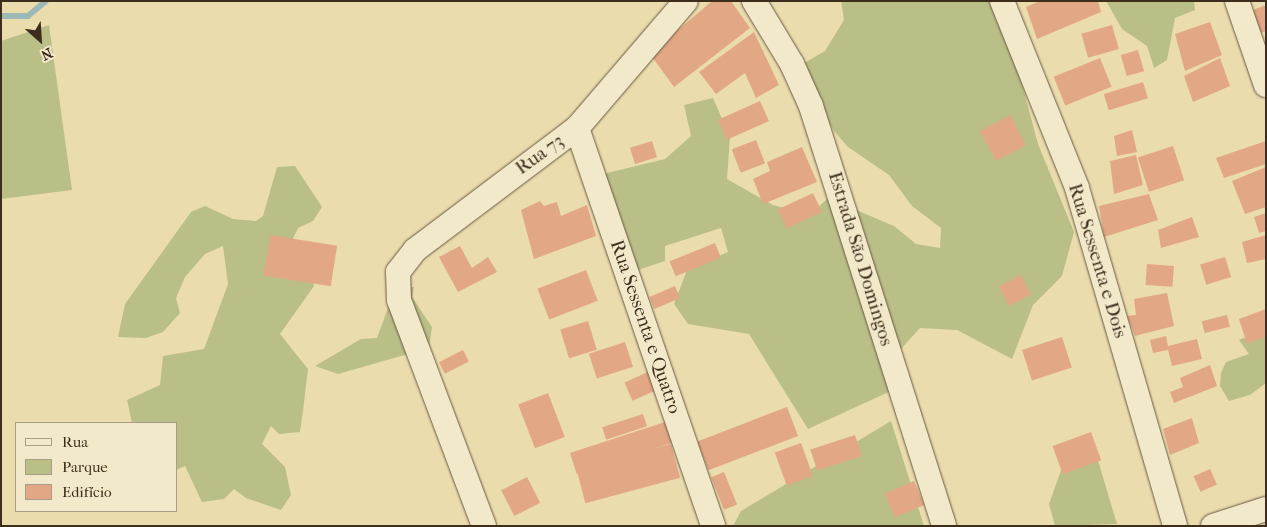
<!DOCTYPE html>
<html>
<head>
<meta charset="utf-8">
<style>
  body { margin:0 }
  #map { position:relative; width:1267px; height:527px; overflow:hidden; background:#ebdcae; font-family:"IM FELL French Canon",serif }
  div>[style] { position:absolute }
  .green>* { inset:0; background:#babf88 }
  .stream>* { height:6px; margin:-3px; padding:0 3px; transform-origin:3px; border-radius:3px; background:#9db9b6 }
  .building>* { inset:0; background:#e2a885; transform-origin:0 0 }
  .roads { filter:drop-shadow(0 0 1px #685941) drop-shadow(0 0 1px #685941) }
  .minor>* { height:24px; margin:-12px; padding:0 12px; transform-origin:12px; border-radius:12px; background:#f2e8ca }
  span { translate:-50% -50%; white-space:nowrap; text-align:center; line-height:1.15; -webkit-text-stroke:4px #f2e8ca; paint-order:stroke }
  .street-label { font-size:19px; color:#3d2d1d }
  .frame { position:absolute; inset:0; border:2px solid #3d2d1d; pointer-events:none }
  .legend { position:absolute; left:15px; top:422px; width:162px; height:90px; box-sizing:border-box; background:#f2e8ca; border:1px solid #aa9d85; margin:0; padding:6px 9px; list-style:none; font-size:15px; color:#3d2d1d }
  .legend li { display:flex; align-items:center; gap:10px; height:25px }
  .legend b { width:25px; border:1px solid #aa9d85 }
  .north { position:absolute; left:15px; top:15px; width:50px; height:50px; -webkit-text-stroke:4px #f2e8ca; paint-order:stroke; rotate:154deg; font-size:14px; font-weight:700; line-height:20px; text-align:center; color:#3d2d1d }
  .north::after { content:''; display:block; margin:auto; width:18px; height:22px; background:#3d2d1d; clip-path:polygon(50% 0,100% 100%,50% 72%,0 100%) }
</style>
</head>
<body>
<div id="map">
  <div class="green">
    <div style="clip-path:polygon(841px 1px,990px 1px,1011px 43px,1038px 144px,1074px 232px,1062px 276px,1033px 305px,1012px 359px,957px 330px,920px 328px,901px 349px,893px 390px,808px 429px,749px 334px,688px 324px,674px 304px,687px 270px,728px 252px,721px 228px,665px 246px,665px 261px,635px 271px,603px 174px,665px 159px,691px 136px,684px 105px,713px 98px,730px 137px,727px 179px,773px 205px,810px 215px,828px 198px,894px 226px,916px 244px,940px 248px,941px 228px,912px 206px,889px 175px,848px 147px,834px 131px,799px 66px,825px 51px,844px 20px)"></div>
    <div style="clip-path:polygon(1106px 1px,1194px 1px,1195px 10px,1175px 18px,1167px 60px,1154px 68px,1147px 46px,1122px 29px)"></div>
    <div style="clip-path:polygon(49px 25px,72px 190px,1px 199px,1px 41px)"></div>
    <div style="clip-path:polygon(295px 166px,322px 207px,313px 221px,298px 228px,288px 249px,309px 268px,314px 286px,280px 334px,308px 369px,303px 411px,300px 432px,279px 434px,271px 426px,262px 444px,285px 467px,291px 495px,281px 510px,246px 498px,234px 489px,224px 499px,202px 502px,185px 466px,176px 470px,176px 423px,132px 423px,127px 400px,160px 385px,163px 356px,204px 349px,228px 284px,223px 246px,205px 254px,185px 277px,176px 298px,180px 313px,163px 332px,146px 338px,118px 337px,125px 304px,191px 212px,205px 206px,233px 219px,256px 221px,263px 216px,277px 167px)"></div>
    <div style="clip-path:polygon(396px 286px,414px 287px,412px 297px,432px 327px,429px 348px,338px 374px,315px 366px,361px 339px,377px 338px)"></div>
    <div style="clip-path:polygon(1266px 329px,1266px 383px,1250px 395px,1229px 401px,1220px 386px,1221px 373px,1226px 362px,1249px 354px,1239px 340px)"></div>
    <div style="clip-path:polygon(891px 421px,924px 526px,733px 526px,741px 511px)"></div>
    <div style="clip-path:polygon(1097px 457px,1117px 524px,1055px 526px,1049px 504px,1065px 459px)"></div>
  </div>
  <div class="stream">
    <div style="left:1px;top:16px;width:27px"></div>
    <div style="left:28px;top:16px;width:23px;rotate:-40deg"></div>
  </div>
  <div class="building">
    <div style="clip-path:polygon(712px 1px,731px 1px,750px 28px,674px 87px,650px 54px)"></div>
    <div style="clip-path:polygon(1040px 1px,1098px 1px,1101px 12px,1037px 39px,1026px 7px)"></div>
    <div style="clip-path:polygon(1266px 5px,1266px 31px,1260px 33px,1253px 10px)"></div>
    <div style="clip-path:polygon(1210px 22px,1222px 55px,1185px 71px,1175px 34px)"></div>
    <div style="left:1112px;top:25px;width:25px;height:32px;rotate:74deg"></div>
    <div style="clip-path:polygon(754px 32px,779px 85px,756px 98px,745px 73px,716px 94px,699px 72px)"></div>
    <div style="left:1138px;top:50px;width:22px;height:18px;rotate:74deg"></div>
    <div style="left:1100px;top:58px;width:31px;height:50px;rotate:68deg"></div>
    <div style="clip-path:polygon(1220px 58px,1230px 86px,1193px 102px,1184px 76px)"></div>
    <div style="left:1143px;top:82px;width:17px;height:41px;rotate:73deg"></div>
    <div style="left:760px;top:101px;width:22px;height:46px;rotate:66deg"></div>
    <div style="left:1010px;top:115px;width:34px;height:34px;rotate:62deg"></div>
    <div style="clip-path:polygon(1132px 130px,1137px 152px,1117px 156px,1114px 136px)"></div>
    <div style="left:756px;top:140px;width:25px;height:26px;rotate:69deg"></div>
    <div style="left:652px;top:141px;width:17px;height:23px;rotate:73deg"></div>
    <div style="clip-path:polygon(1266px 141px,1266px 164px,1224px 178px,1216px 158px)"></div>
    <div style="left:1173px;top:146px;width:36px;height:37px;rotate:72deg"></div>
    <div style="clip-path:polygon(802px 147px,817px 182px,763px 204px,753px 179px,770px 171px,767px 162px)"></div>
    <div style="clip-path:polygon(1136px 155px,1143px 185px,1114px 194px,1110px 161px)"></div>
    <div style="clip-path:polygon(1266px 167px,1266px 207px,1245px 214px,1232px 181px)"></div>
    <div style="left:813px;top:193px;width:21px;height:39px;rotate:65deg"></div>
    <div style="clip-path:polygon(1149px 194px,1158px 220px,1104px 237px,1099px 206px)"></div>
    <div style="clip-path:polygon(540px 201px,544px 206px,557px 202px,561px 216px,587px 205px,596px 236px,534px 259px,521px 210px)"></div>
    <div style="clip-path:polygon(1266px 213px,1266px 231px,1259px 233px,1254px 217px)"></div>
    <div style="clip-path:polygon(1192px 217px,1199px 237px,1161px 248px,1158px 230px)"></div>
    <div style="left:270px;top:235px;width:68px;height:41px;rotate:9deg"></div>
    <div style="clip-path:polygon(1266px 235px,1266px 259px,1247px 263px,1242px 242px)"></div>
    <div style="left:715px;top:243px;width:16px;height:49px;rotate:68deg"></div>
    <div style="clip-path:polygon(460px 246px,472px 268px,488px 257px,497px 272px,458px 292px,439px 257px)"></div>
    <div style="left:1225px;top:257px;width:21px;height:26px;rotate:73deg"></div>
    <div style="left:1147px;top:264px;width:27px;height:21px;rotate:4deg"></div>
    <div style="left:586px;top:270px;width:33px;height:52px;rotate:69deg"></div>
    <div style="left:1021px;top:275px;width:22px;height:25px;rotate:63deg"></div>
    <div style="left:675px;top:286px;width:13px;height:28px;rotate:67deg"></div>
    <div style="clip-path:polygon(1167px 293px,1174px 326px,1135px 336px,1127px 316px,1136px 315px,1134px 299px)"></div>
    <div style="clip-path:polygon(1266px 309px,1266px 336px,1247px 344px,1239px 319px)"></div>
    <div style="left:1227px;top:315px;width:12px;height:26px;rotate:76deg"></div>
    <div style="left:588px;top:321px;width:30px;height:29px;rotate:73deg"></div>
    <div style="clip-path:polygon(1166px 336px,1168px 346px,1197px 339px,1202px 359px,1172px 366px,1168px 350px,1153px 353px,1150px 340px)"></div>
    <div style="left:1062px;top:337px;width:32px;height:42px;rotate:72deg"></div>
    <div style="left:625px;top:342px;width:26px;height:38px;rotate:72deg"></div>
    <div style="left:463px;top:350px;width:13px;height:27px;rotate:63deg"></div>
    <div style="clip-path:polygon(1210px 365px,1217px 386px,1174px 403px,1170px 392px,1183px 387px,1180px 378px)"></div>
    <div style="left:650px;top:371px;width:20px;height:28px;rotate:66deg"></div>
    <div style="left:548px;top:393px;width:47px;height:32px;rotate:69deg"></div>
    <div style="left:787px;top:407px;width:31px;height:96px;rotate:69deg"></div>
    <div style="left:643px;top:414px;width:13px;height:43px;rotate:72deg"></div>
    <div style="clip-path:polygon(1192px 418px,1199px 443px,1170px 455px,1163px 429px)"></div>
    <div style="left:665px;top:422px;width:22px;height:100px;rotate:72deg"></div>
    <div style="left:1091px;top:432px;width:30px;height:41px;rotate:70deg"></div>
    <div style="left:855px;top:435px;width:22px;height:47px;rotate:72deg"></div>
    <div style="left:801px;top:443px;width:35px;height:28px;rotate:70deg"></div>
    <div style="left:671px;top:444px;width:35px;height:98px;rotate:75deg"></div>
    <div style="left:1210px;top:469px;width:17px;height:18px;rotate:66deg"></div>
    <div style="left:724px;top:472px;width:35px;height:14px;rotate:68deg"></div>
    <div style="left:527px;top:477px;width:29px;height:29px;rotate:63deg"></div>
    <div style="left:914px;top:481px;width:26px;height:32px;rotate:67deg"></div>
  </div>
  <div class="roads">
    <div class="minor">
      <div style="left:754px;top:1px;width:74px;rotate:58.9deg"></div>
      <div style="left:792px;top:64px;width:46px;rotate:65.7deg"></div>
      <div style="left:811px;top:106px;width:441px;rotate:72.4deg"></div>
      <div style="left:1002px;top:1px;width:201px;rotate:68.1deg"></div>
      <div style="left:1077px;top:188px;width:352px;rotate:73.8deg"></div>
      <div style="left:1237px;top:1px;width:89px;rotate:71deg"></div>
      <div style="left:577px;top:128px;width:421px;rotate:71.1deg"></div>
      <div style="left:484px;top:526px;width:241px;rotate:-110.6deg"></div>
      <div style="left:399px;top:300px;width:28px;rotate:-92deg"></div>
      <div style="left:398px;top:272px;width:28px;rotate:-52deg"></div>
      <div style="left:415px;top:250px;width:203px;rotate:-37deg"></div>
      <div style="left:577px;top:128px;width:167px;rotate:-49.4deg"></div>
      <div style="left:1213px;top:526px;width:56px;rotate:-17.8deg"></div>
    </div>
  </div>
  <div class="street-label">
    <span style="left:540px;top:155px;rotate:-36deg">Rua 73</span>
    <span style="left:860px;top:259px;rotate:73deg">Estrada São Domingos</span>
    <span style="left:1097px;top:261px;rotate:73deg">Rua Sessenta e Dois</span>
    <span style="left:645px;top:327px;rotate:71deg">Rua Sessenta e Quatro</span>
  </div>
  <div class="frame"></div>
  <ul class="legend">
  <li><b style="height:6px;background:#f2e8ca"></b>Rua</li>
  <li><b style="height:14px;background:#babf88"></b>Parque</li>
  <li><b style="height:14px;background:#e2a885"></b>Edifício</li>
  </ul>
  <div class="north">N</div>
</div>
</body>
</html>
